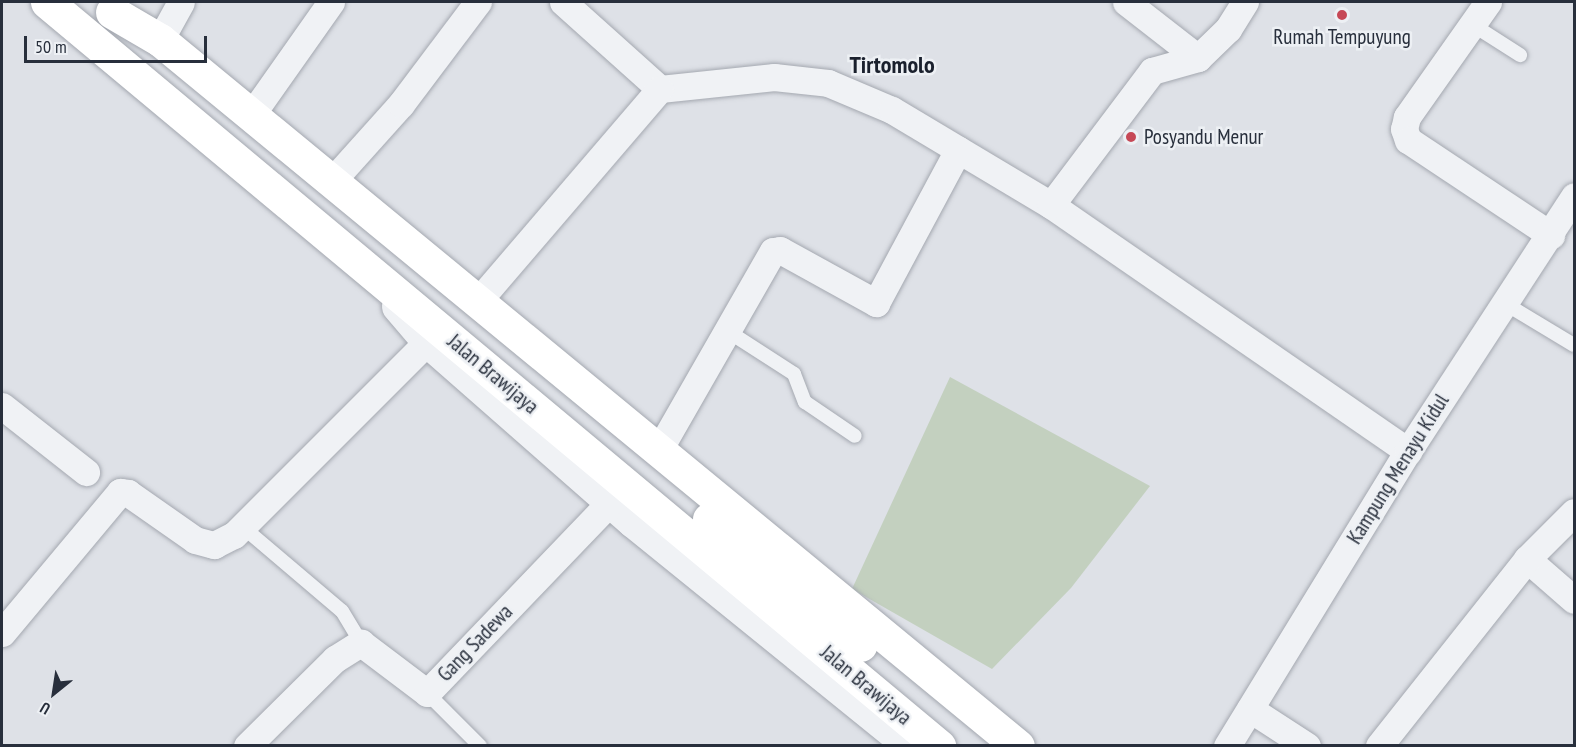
<!DOCTYPE html>
<html>
<head>
<meta charset="utf-8">
<style>
  body { margin:0 }
  #map { position:relative; width:1576px; height:747px; overflow:hidden; background:#dee1e7; font-family:"PT Sans Narrow",sans-serif }
  div>[style] { position:absolute }
  .green>* { inset:0; background:#c3d0bf }
  .roads { filter:drop-shadow(0 0 2px #a4a8b0) drop-shadow(0 0 2px #a4a8b0) }
  .service>* { height:14px; margin:-7px; padding:0 7px; transform-origin:7px; border-radius:7px; background:#f0f2f5 }
  .minor>* { height:27px; margin:-13.5px; padding:0 13.5px; transform-origin:13.5px; border-radius:13.5px; background:#f0f2f5 }
  .tertiary>* { height:33px; margin:-16.5px; padding:0 16.5px; transform-origin:16.5px; border-radius:16.5px; background:#f0f2f5 }
  .trunk>* { height:33px; margin:-16.5px; padding:0 16.5px; transform-origin:16.5px; border-radius:16.5px; background:#fff }
  .dots>* { width:16px; height:16px; translate:-50% -50%; box-sizing:border-box; border:3px solid #edf0f4; border-radius:50% }
  span { translate:-50% -50%; white-space:nowrap; text-align:center; line-height:1.15; -webkit-text-stroke:5px #edf0f4; paint-order:stroke }
  .poi-label { font-size:21px; color:#282f3c }
  .left { translate:0 -50%; text-align:left }
  .street-label { font-size:21px; color:#282f3c }
  .quarter-label { font-size:24px; color:#1a202d; font-weight:700 }
  .frame { position:absolute; inset:0; border:3px solid #282f3c; pointer-events:none }
  .north { position:absolute; left:24px; top:663px; width:60px; height:60px; -webkit-text-stroke:4px #edf0f4; paint-order:stroke; rotate:210deg; font-size:16px; font-weight:700; line-height:24px; text-align:center; color:#282f3c }
  .north::after { content:''; display:block; margin:auto; width:21px; height:27px; background:#282f3c; clip-path:polygon(50% 0,100% 100%,50% 72%,0 100%) }
  .scale { position:absolute; left:24px; top:36px; width:183px; height:27px; box-sizing:border-box; border:3px solid #282f3c; border-top:0; padding-left:8px; font-size:18px; line-height:21px; white-space:nowrap; color:#282f3c; -webkit-text-stroke:4px #edf0f4; paint-order:stroke }
</style>
</head>
<body>
<div id="map">
  <div class="green">
    <div style="clip-path:polygon(950px 377px,1150px 486px,1071px 588px,992px 669px,852px 589px)"></div>
  </div>
  <div class="roads">
    <div class="service">
      <div style="left:1473px;top:25px;width:56px;rotate:32.6deg"></div>
      <div style="left:1506px;top:304px;width:79px;rotate:31.1deg"></div>
      <div style="left:726px;top:330px;width:81px;rotate:32.9deg"></div>
      <div style="left:794px;top:374px;width:30px;rotate:69deg"></div>
      <div style="left:805px;top:402px;width:60px;rotate:34.2deg"></div>
      <div style="left:244px;top:528px;width:128px;rotate:40.3deg"></div>
      <div style="left:342px;top:611px;width:37px;rotate:59deg"></div>
      <div style="left:427px;top:693px;width:75px;rotate:45deg"></div>
    </div>
    <div class="minor">
      <div style="left:563px;top:2px;width:130px;rotate:41.9deg"></div>
      <div style="left:660px;top:89px;width:115px;rotate:-6deg"></div>
      <div style="left:774px;top:77px;width:54px;rotate:6.3deg"></div>
      <div style="left:828px;top:83px;width:69px;rotate:22.9deg"></div>
      <div style="left:892px;top:110px;width:185px;rotate:30.9deg"></div>
      <div style="left:1051px;top:205px;width:434px;rotate:34.6deg"></div>
      <div style="left:1126px;top:2px;width:91px;rotate:37.9deg"></div>
      <div style="left:1488px;top:2px;width:141px;rotate:125.2deg"></div>
      <div style="left:1407px;top:117px;width:12px;rotate:104deg"></div>
      <div style="left:1404px;top:129px;width:12px;rotate:70deg"></div>
      <div style="left:1408px;top:140px;width:172px;rotate:33.6deg"></div>
      <div style="left:160px;top:40px;width:43px;rotate:-61.1deg"></div>
      <div style="left:252px;top:114px;width:137px;rotate:-54.8deg"></div>
      <div style="left:332px;top:181px;width:103px;rotate:-48.1deg"></div>
      <div style="left:401px;top:104px;width:128px;rotate:-53deg"></div>
      <div style="left:1051px;top:205px;width:168px;rotate:-53deg"></div>
      <div style="left:1152px;top:71px;width:48px;rotate:-15.8deg"></div>
      <div style="left:1198px;top:58px;width:42px;rotate:-44deg"></div>
      <div style="left:1228px;top:29px;width:32px;rotate:-58deg"></div>
      <div style="left:478px;top:301px;width:279px;rotate:-49.4deg"></div>
      <div style="left:2px;top:406px;width:107px;rotate:38.2deg"></div>
      <div style="left:660px;top:448px;width:227px;rotate:-60.2deg"></div>
      <div style="left:773px;top:251px;width:7px;rotate:-8deg"></div>
      <div style="left:780px;top:250px;width:110px;rotate:28.9deg"></div>
      <div style="left:876px;top:303px;width:174px;rotate:-61.8deg"></div>
      <div style="left:1527px;top:559px;width:62px;rotate:41.1deg"></div>
      <div style="left:2px;top:633px;width:184px;rotate:-50.1deg"></div>
      <div style="left:120px;top:492px;width:8px;rotate:7deg"></div>
      <div style="left:128px;top:493px;width:82px;rotate:35deg"></div>
      <div style="left:195px;top:540px;width:20px;rotate:15deg"></div>
      <div style="left:214px;top:545px;width:22px;rotate:-27deg"></div>
      <div style="left:234px;top:535px;width:274px;rotate:-45deg"></div>
      <div style="left:1250px;top:709px;width:68px;rotate:33deg"></div>
      <div style="left:247px;top:746px;width:124px;rotate:-44.7deg"></div>
      <div style="left:335px;top:659px;width:31px;rotate:-32deg"></div>
      <div style="left:361px;top:643px;width:83px;rotate:37.1deg"></div>
      <div style="left:427px;top:693px;width:267px;rotate:-46.2deg"></div>
      <div style="left:1227px;top:746px;width:346px;rotate:-58.5deg"></div>
      <div style="left:1408px;top:451px;width:304px;rotate:-56.9deg"></div>
      <div style="left:1379px;top:746px;width:238px;rotate:-51.6deg"></div>
      <div style="left:1527px;top:559px;width:66px;rotate:-45deg"></div>
    </div>
    <div class="tertiary">
      <div style="left:398px;top:306px;width:46px;rotate:49.4deg"></div>
      <div style="left:428px;top:341px;width:273px;rotate:41.3deg"></div>
      <div style="left:633px;top:521px;width:358px;rotate:39deg"></div>
    </div>
    <div class="trunk">
      <div style="left:47px;top:2px;width:1162px;rotate:39.83deg"></div>
      <div style="left:112px;top:12px;width:56px;rotate:30.3deg"></div>
      <div style="left:160px;top:40px;width:1111px;rotate:39.45deg"></div>
      <div style="left:709px;top:519px;width:197px;rotate:39.7deg"></div>
    </div>
  </div>
  <div class="dots">
    <div style="left:1342px;top:15px;background:#c64856"></div>
    <div style="left:1131px;top:137px;background:#c64856"></div>
  </div>
  <div class="poi-label">
    <span style="left:1342px;top:37px">Rumah Tempuyung</span>
    <span class="left" style="left:1144px;top:137px">Posyandu Menur</span>
  </div>
  <div class="street-label">
    <span style="left:493px;top:374px;rotate:40deg">Jalan Brawijaya</span>
    <span style="left:1398px;top:469px;rotate:-58deg">Kampung Menayu Kidul</span>
    <span style="left:475px;top:643px;rotate:-46deg">Gang Sadewa</span>
    <span style="left:866px;top:685px;rotate:40deg">Jalan Brawijaya</span>
  </div>
  <div class="quarter-label">
    <span style="left:892px;top:65px">Tirtomolo</span>
  </div>
  <div class="frame"></div>
  <div class="north">U</div>
  <div class="scale">50 m</div>
</div>
</body>
</html>
